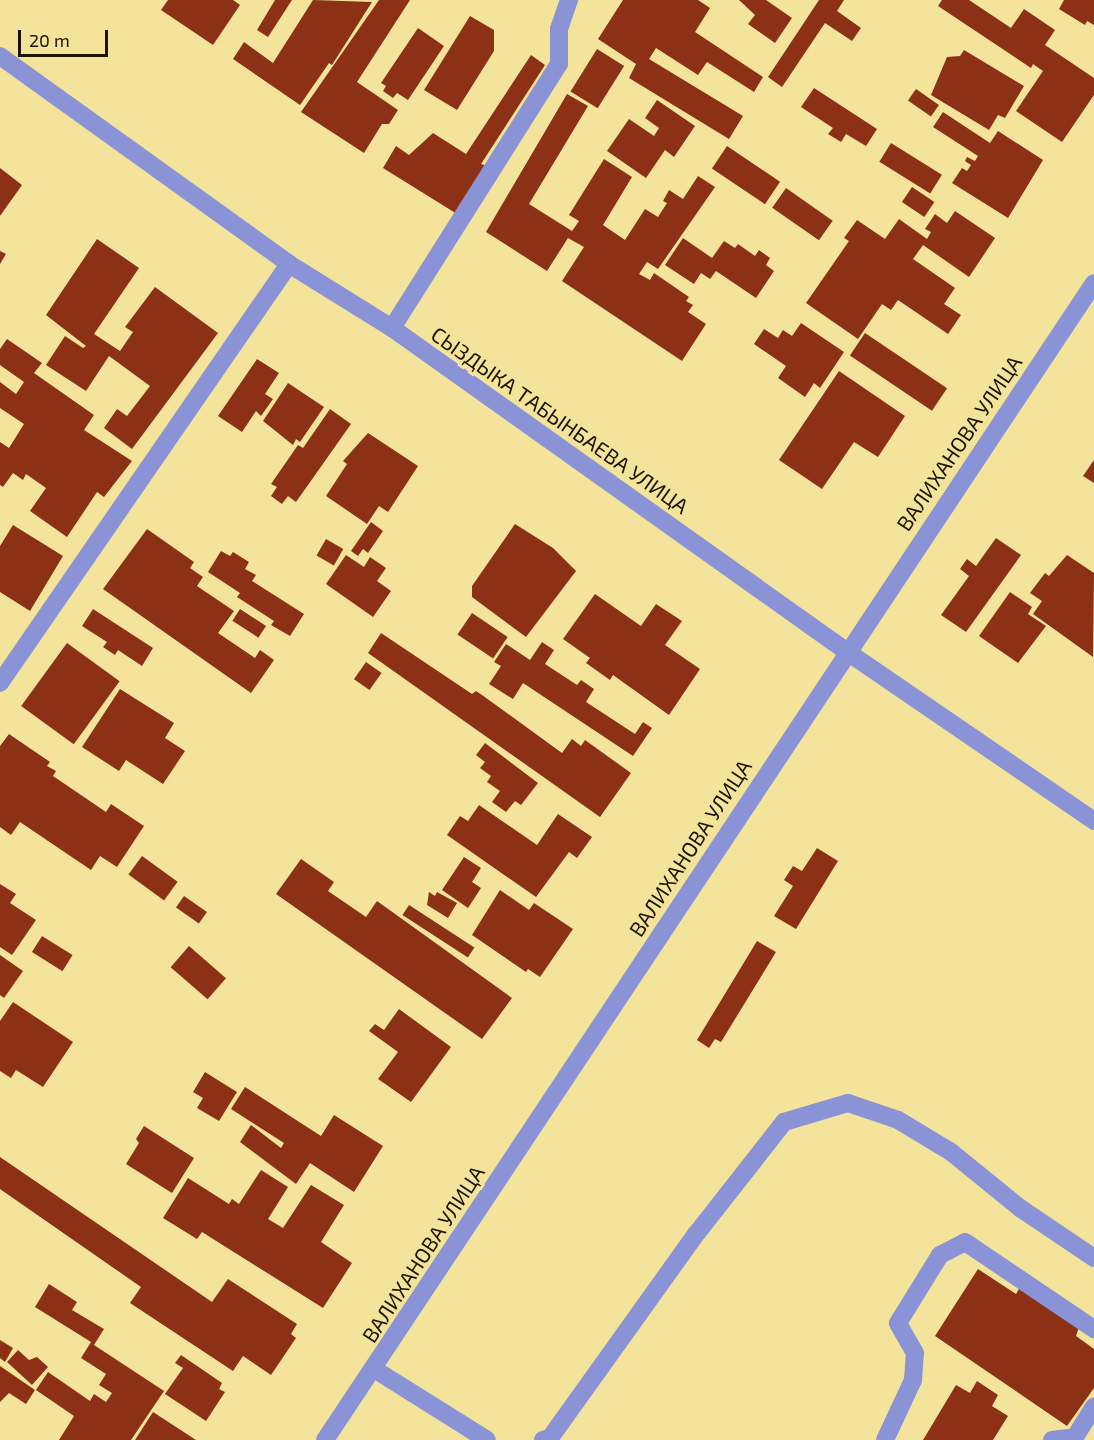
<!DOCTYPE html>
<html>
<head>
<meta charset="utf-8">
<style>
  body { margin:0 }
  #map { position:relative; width:1094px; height:1440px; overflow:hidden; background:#f4e49b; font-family:"Exo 2",sans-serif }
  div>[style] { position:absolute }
  .building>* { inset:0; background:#8c3115; transform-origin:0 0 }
  .minor>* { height:18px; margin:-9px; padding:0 9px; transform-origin:9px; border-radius:9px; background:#8993d6 }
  span { translate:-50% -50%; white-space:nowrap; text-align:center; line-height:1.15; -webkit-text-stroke:6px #f4e49b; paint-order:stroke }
  .street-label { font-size:21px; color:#1a1400 }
  .scale { position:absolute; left:18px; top:30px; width:90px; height:27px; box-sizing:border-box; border:3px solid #1a1400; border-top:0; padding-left:8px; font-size:18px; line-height:21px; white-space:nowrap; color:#1a1400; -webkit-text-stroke:4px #f4e49b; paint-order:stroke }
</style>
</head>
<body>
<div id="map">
  <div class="building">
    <div style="clip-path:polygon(168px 0,233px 0,240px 5px,213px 45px,161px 10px)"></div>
    <div style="clip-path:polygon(275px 0,292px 0,268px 37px,257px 30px)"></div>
    <div style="clip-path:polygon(313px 0,372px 2px,332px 65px,329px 63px,300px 105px,233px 59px,244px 42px,273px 63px)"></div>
    <div style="clip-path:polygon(379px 0,410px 0,357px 82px,398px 110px,389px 124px,382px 124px,364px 153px,301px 112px)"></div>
    <div style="clip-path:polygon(623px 0,698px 0,710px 8px,695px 32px,763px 77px,754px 92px,707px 62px,698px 75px,656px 48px,649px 59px,743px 116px,729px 139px,629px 78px,636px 64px,598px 39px)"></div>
    <div style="clip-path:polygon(739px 0,766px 0,792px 18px,775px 43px,748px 24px,755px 15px)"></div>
    <div style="clip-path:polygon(819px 0,844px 0,837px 11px,861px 28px,852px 41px,825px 23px,782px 87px,768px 77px)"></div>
    <div style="clip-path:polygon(942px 0,969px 0,1011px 28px,1024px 9px,1055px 30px,1045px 45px,1094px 78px,1094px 95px,1062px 142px,1016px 111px,1043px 71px,1033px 64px,1031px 68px,938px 6px)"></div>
    <div style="clip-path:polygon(1064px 0,1094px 0,1094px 25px,1087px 21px,1085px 25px,1059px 9px)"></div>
    <div style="clip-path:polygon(470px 16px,494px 30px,494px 51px,457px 110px,424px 90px)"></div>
    <div style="clip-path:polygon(418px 28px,444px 46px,408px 100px,397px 93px,393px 98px,383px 91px,386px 86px,381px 83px)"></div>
    <div style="left:597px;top:49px;width:32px;height:50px;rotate:32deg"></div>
    <div style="clip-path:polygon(964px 50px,1024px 86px,1005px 118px,998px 115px,989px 130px,931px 95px,947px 57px,960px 56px)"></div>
    <div style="clip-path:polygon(531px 55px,545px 65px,481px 164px,487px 166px,457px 214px,383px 168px,396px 146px,409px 155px,433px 133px,466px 154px)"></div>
    <div style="clip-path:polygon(814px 88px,877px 129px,866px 146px,846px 134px,841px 142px,828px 134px,833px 128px,801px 107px)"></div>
    <div style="left:916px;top:89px;width:28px;height:14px;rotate:35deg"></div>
    <div style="clip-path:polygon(567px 94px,588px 106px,529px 204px,572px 231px,579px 221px,569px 215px,604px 159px,632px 177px,603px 225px,625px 240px,645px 209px,658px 217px,667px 203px,663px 201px,669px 190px,683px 199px,698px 176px,715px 187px,658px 269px,647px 262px,639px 274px,650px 280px,654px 273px,689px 297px,686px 301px,693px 305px,688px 312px,706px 324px,682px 361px,562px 281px,584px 247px,568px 238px,547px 271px,486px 232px)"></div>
    <div style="clip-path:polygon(657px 100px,695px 126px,674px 157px,665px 150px,646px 178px,607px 151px,629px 119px,654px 136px,659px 128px,645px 118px)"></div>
    <div style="clip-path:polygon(943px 112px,990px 143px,998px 131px,1043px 160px,1008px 218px,952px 183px,962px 168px,967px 171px,971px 165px,965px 161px,967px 157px,975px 161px,978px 156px,933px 127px)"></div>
    <div style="left:891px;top:143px;width:60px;height:22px;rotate:32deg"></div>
    <div style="left:727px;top:146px;width:64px;height:27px;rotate:34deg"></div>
    <div style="clip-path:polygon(0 168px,22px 185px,0 216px)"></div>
    <div style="left:912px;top:187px;width:27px;height:18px;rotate:34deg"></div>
    <div style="left:786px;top:188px;width:57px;height:24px;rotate:35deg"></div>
    <div style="clip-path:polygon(955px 211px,995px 238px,969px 277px,923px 245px,913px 259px,955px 288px,944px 304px,961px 315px,948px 334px,898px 300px,891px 310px,882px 304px,858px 339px,806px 303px,849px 241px,844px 238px,857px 220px,885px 239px,899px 219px,927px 239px,931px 232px,925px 229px,935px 214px,947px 223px)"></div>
    <div style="clip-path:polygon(683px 238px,712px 258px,724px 241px,735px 248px,738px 244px,755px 256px,759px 250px,770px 258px,766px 265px,774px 271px,756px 298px,716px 271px,710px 279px,701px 273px,694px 284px,665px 265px)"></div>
    <div style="clip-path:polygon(97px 239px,139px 268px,94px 334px,120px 351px,133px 332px,125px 327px,155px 287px,218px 333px,132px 449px,104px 428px,117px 409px,127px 416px,150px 386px,109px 356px,86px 391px,46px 365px,65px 336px,83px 348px,86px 346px,46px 315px)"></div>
    <div style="clip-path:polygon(0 251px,6px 254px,0 264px)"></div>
    <div style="clip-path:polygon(801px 323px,844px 352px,820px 388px,814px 383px,805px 397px,778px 378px,786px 366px,754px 344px,764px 329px,778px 338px,783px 330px,792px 336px)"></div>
    <div style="left:865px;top:333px;width:99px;height:27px;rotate:34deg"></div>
    <div style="clip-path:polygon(7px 339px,42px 363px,34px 373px,94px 415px,84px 430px,132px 461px,104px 497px,97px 492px,67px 537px,30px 511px,46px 488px,26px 474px,23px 480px,13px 473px,3px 487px,0 485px,0 442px,9px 448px,24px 424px,0 408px,0 382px,16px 394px,24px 382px,0 365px,0 349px)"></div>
    <div style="clip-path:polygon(257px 359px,279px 373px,265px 394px,273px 399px,261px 416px,256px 411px,242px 432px,218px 416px)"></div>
    <div style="clip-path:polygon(839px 371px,905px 416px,878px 457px,854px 442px,822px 489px,779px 460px)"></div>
    <div style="clip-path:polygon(288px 383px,324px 407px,300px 442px,296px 439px,293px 445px,263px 421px)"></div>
    <div style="clip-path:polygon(330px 409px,351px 424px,296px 502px,288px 496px,282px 504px,271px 496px,277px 487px,271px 484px,298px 445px,303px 448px)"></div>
    <div style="clip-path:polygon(368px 433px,418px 466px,388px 512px,379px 506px,367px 524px,326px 496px,347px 464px,343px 461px)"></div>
    <div style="clip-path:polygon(1094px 460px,1094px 483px,1083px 476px)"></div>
    <div style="clip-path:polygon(371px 522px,383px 531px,368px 553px,363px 549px,358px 556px,351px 551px)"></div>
    <div style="clip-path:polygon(515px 524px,553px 548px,576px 571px,526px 637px,472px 597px,472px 586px)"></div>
    <div style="clip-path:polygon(13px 525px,63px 556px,30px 611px,0 592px,0 546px)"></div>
    <div style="clip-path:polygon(147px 529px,194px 562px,190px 568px,203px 577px,197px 586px,234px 611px,218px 633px,255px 658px,260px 650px,274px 660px,251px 693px,103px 589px)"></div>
    <div style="clip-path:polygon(996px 538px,1021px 555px,966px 632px,941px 615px,969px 576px,960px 569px,967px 559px,976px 566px)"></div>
    <div style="left:326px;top:539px;width:20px;height:19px;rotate:30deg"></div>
    <div style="clip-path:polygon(221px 551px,230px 556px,233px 552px,249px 562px,245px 569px,256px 575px,252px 581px,304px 614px,290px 636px,271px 625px,274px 621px,237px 597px,240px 593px,208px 572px)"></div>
    <div style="clip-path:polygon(346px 555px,364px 567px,370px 557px,386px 568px,377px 581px,391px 591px,373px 617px,326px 584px)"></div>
    <div style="clip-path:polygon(1067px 555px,1094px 573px,1093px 657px,1033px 614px,1042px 601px,1030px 593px,1045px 573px,1049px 576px)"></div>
    <div style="clip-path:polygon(1010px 592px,1032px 607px,1028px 614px,1046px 626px,1018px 663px,979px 636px)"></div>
    <div style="clip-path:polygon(595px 594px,641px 626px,656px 604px,682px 621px,665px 645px,700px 669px,669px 715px,613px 675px,610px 680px,586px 663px,590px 658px,563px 639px)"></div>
    <div style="clip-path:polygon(93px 609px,153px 648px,142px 666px,118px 650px,115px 655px,103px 647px,107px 642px,82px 626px)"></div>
    <div style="left:240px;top:609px;width:31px;height:14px;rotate:33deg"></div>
    <div style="left:472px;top:613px;width:43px;height:26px;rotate:34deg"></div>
    <div style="clip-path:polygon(381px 633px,472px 694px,476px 691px,482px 695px,562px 753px,572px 739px,581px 746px,585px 740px,631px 773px,600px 817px,368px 653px)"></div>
    <div style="clip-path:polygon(542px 642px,554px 650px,545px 664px,577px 685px,581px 680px,594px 689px,586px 702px,635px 734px,643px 722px,652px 728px,633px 756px,523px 683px,513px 699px,489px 684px,501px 666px,494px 662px,506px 644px,530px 660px)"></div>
    <div style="left:67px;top:643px;width:65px;height:78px;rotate:36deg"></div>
    <div style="left:366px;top:662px;width:19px;height:21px;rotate:35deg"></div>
    <div style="clip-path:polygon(120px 689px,174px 723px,165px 738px,185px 751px,163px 784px,126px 760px,119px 771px,82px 747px)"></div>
    <div style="clip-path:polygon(9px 734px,50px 762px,47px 766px,56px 771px,53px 776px,106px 812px,111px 804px,144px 826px,117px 867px,100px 856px,91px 870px,20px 822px,11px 835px,0 827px,0 746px)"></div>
    <div style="clip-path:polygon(485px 743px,538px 783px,521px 805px,515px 801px,506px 812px,492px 802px,500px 791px,487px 782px,491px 776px,480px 768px,485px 762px,476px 755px)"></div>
    <div style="clip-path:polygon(479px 805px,537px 845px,558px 814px,592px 837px,577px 858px,569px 852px,536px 897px,447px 835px,460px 816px,468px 821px)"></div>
    <div style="clip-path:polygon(817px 848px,838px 861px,796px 929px,774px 916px,793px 886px,784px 880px,793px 866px,802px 871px)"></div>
    <div style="left:142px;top:856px;width:44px;height:23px;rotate:36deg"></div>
    <div style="clip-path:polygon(464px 857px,481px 868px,472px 882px,481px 888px,468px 908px,442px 890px)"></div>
    <div style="clip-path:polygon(301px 859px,334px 882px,328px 891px,366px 917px,377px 901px,512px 998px,482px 1039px,276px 894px)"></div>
    <div style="clip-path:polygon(0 884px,16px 894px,10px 903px,36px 920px,12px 955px,0 947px)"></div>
    <div style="clip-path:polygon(500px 890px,529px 910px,534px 903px,573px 929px,540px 977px,528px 969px,526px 972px,472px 935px)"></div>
    <div style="clip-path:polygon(429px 892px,435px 896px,437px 892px,457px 903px,448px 918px,427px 905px)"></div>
    <div style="left:184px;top:896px;width:28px;height:14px;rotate:35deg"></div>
    <div style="left:409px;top:905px;width:78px;height:12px;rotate:33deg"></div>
    <div style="left:42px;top:936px;width:36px;height:19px;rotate:32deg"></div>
    <div style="clip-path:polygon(757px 941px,776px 952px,721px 1042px,715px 1039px,709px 1048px,697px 1040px)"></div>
    <div style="left:189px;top:946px;width:49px;height:28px;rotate:41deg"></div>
    <div style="clip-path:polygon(0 955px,23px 971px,4px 998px,0 995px)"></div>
    <div style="clip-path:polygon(13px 1002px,73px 1042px,43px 1087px,16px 1070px,11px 1078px,0 1071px,0 1021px)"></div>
    <div style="clip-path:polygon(399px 1009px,451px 1047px,411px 1102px,378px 1079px,398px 1052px,369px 1031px,375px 1024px,384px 1030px)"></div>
    <div style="clip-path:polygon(205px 1072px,237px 1092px,219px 1121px,197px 1108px,203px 1098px,193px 1092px)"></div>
    <div style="clip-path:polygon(245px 1087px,321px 1136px,334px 1115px,383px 1146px,354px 1192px,310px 1163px,296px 1184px,240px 1142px,251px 1125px,281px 1148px,284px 1143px,231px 1109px)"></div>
    <div style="clip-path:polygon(144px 1126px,194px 1158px,172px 1193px,126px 1164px,139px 1143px,136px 1139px)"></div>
    <div style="clip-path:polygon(0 1157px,212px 1302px,228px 1279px,297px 1324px,291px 1334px,296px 1338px,271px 1375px,243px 1356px,233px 1371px,130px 1303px,141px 1287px,0 1189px)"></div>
    <div style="clip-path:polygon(261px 1170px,288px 1187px,268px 1219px,283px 1228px,311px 1185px,344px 1205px,321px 1242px,352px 1263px,323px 1308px,202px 1232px,197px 1239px,163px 1218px,188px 1178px,229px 1204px,232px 1199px,239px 1204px)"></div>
    <div style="clip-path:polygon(978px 1269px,1016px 1294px,1020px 1287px,1079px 1327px,1076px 1336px,1094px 1349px,1094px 1388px,1067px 1426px,935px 1336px)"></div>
    <div style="clip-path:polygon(49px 1284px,77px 1302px,72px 1310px,104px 1329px,94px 1345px,164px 1391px,131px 1440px,59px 1440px,74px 1416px,36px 1390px,48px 1372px,90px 1401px,94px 1394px,106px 1402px,112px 1393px,99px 1385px,106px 1374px,81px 1358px,91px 1342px,35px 1307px)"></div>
    <div style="clip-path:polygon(0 1340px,13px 1348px,5px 1362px,0 1358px)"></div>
    <div style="clip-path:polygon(18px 1350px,29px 1360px,37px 1357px,48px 1367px,32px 1385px,7px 1362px)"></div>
    <div style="clip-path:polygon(181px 1355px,222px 1383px,219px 1389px,225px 1392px,206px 1421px,165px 1394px,183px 1368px,175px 1363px)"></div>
    <div style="clip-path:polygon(0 1366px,35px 1390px,26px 1404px,9px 1393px,0 1402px)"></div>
    <div style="clip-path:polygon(977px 1381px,998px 1395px,992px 1406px,1008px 1416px,993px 1440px,923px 1440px,956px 1385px,970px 1393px)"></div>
    <div style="clip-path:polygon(153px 1412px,196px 1440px,135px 1440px)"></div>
  </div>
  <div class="minor">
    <div style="left:0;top:56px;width:356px;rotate:35.7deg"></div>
    <div style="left:289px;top:264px;width:121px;rotate:31.9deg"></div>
    <div style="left:392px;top:328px;width:557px;rotate:35.43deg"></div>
    <div style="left:846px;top:651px;width:301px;rotate:34.4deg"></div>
    <div style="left:392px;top:328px;width:312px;rotate:-57.7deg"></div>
    <div style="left:559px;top:64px;width:35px;rotate:-90deg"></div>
    <div style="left:559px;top:29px;width:31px;rotate:-71deg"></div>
    <div style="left:0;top:683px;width:509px;rotate:-55.4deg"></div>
    <div style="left:374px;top:1369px;width:133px;rotate:32.1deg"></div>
    <div style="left:325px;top:1440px;width:1389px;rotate:-56.39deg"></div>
    <div style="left:543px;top:1440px;width:7px;rotate:-16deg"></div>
    <div style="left:550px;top:1438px;width:252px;rotate:-54.4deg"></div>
    <div style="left:697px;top:1233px;width:141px;rotate:-51.9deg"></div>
    <div style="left:784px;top:1122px;width:67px;rotate:-16.5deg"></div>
    <div style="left:848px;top:1103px;width:53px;rotate:18.8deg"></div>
    <div style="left:898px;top:1120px;width:62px;rotate:31.1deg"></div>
    <div style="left:951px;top:1152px;width:89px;rotate:39.1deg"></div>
    <div style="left:1020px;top:1208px;width:89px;rotate:34deg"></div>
    <div style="left:885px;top:1440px;width:66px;rotate:-65deg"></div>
    <div style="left:913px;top:1380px;width:27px;rotate:-86deg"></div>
    <div style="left:915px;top:1353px;width:34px;rotate:-120deg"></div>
    <div style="left:898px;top:1323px;width:80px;rotate:-58.3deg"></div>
    <div style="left:940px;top:1255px;width:28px;rotate:-27deg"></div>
    <div style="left:965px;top:1242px;width:156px;rotate:34deg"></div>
    <div style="left:1052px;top:1440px;width:23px;rotate:-7deg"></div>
    <div style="left:1075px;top:1437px;width:36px;rotate:-58deg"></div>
  </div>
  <div class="street-label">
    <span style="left:560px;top:420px;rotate:35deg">СЫЗДЫКА ТАБЫНБАЕВА УЛИЦА</span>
    <span style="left:959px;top:443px;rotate:-56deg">ВАЛИХАНОВА УЛИЦА</span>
    <span style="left:690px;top:848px;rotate:-57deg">ВАЛИХАНОВА УЛИЦА</span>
    <span style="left:423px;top:1254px;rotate:-57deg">ВАЛИХАНОВА УЛИЦА</span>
  </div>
  <div class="scale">20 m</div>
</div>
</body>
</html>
